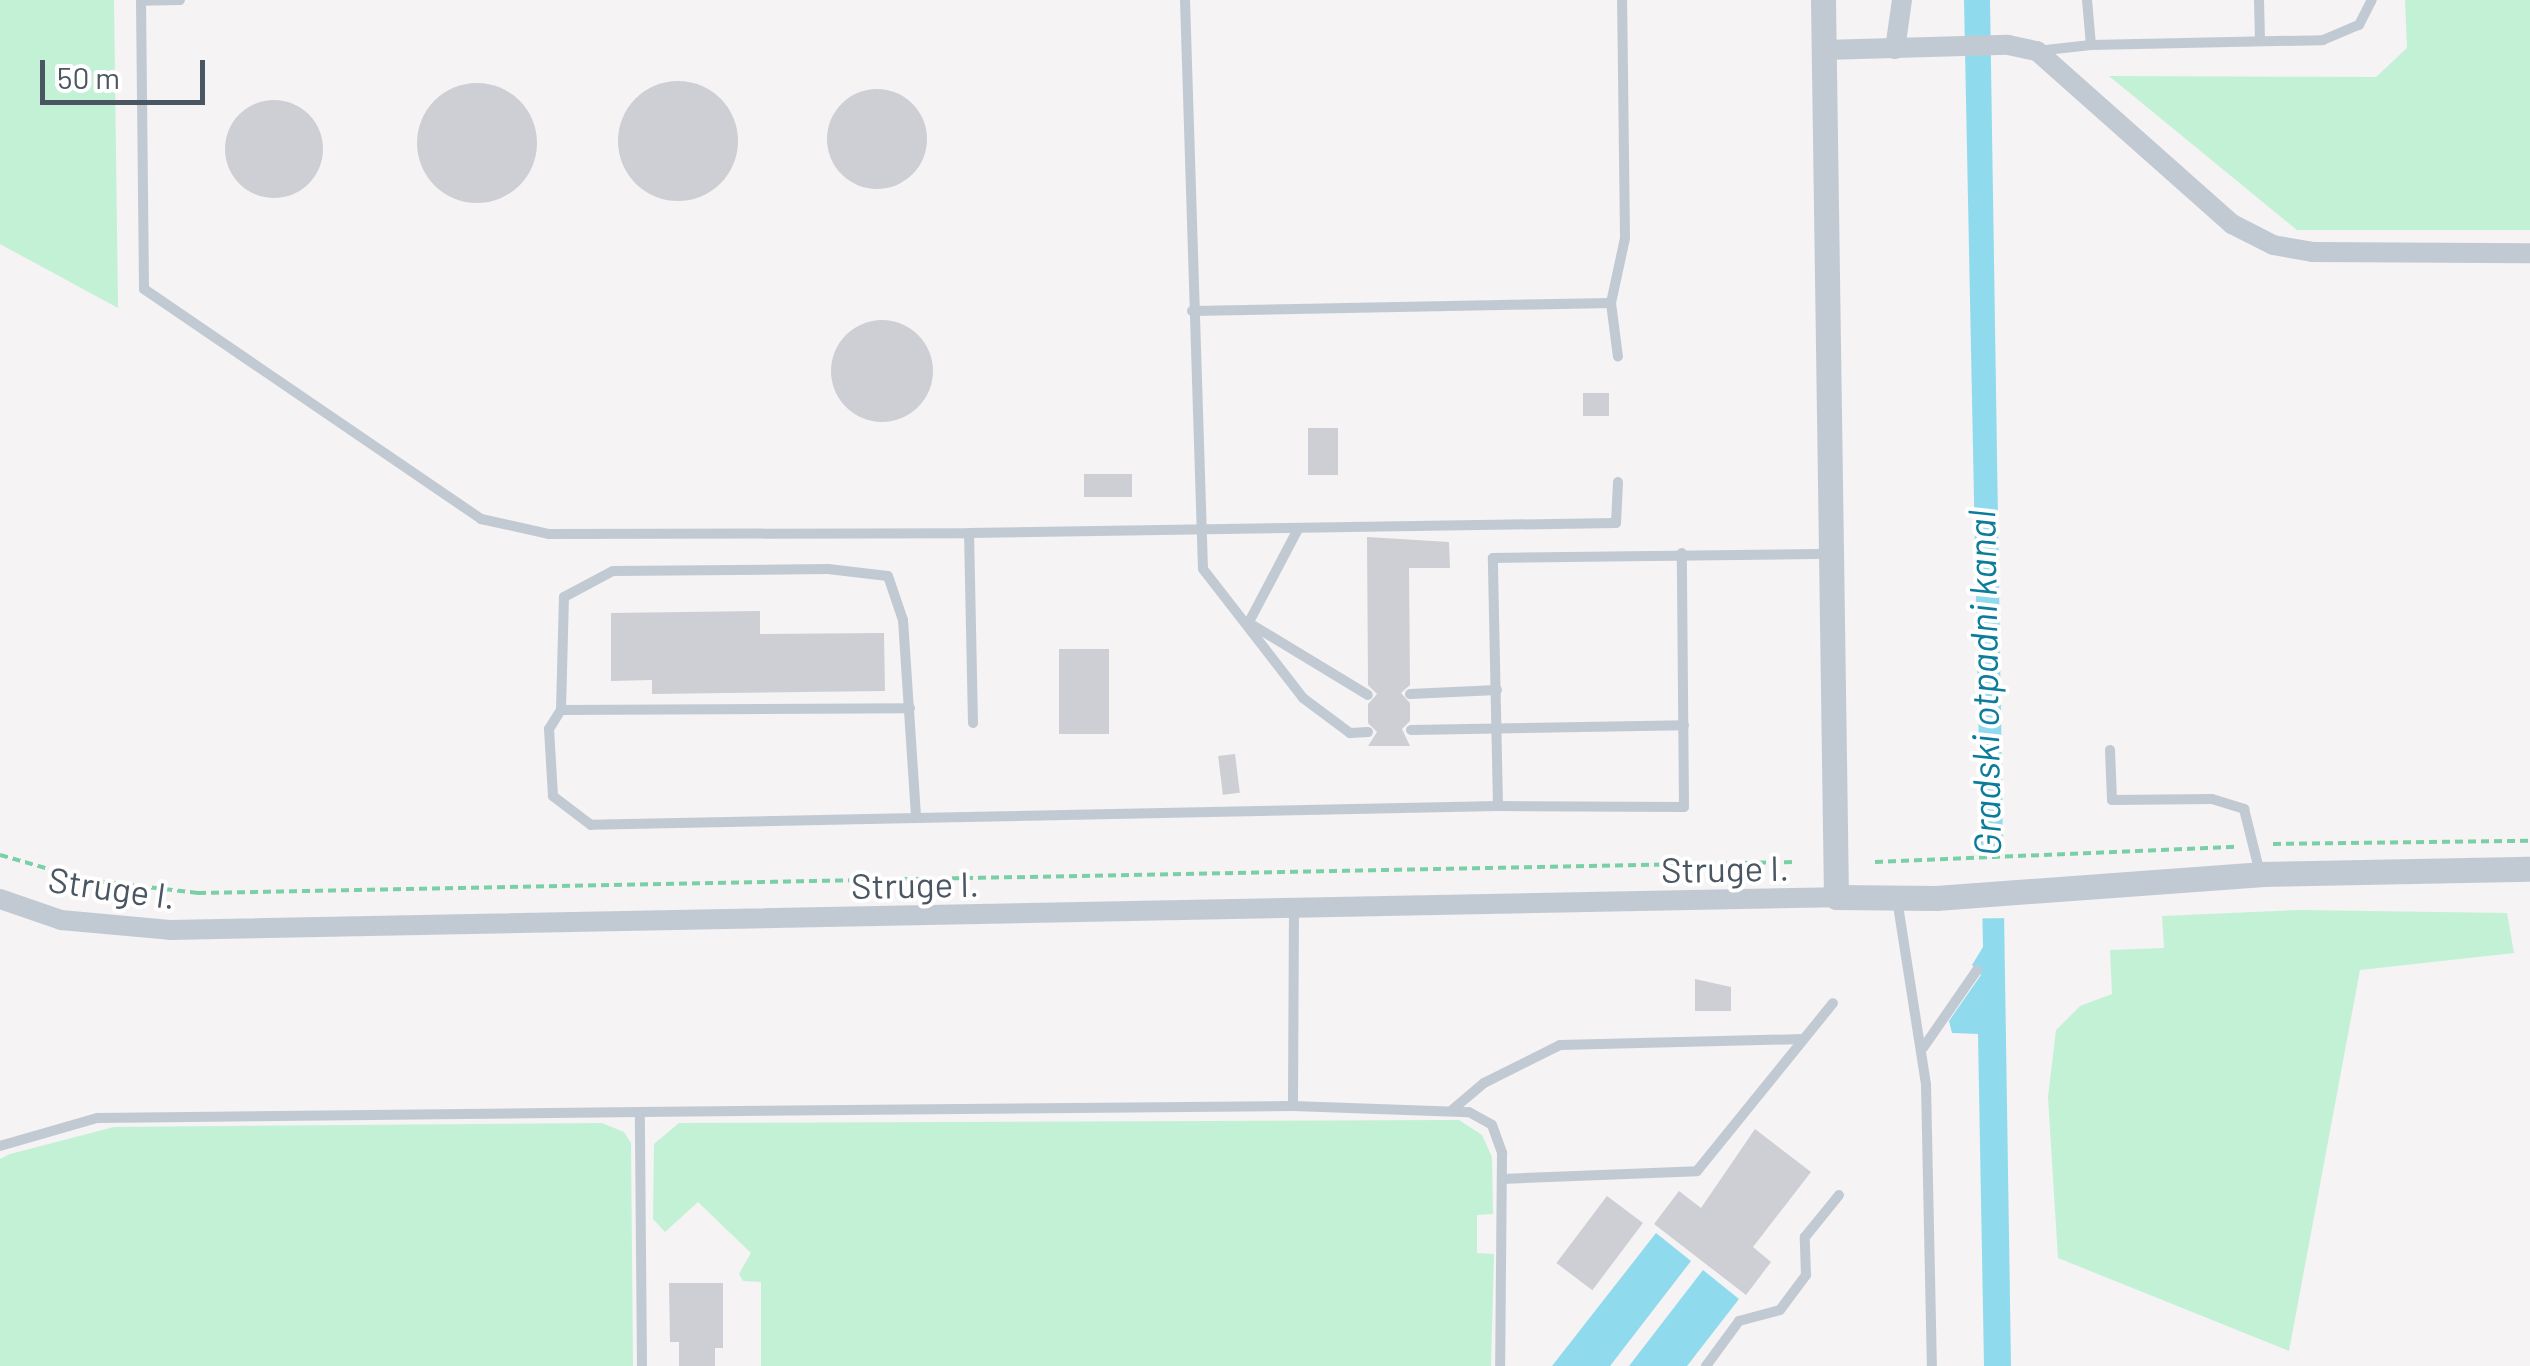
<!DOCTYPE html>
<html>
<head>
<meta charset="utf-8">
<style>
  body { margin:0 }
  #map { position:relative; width:2530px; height:1366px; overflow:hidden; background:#f5f3f3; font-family:Barlow,sans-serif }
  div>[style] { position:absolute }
  .green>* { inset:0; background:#c3f1d5 }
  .water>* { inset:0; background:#90daee }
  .pier>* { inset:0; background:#f5f3f3; transform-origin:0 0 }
  .building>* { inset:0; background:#cdcfd5; transform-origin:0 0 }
  .round { border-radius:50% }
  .path>* { height:4px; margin-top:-2px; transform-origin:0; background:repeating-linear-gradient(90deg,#7ad0a6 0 8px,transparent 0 13px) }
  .service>* { height:10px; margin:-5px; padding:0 5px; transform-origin:5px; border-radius:5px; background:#c1cad2 }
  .minor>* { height:20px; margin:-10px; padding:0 10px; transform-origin:10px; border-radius:10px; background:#c1cad2 }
  .tertiary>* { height:25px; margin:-12.5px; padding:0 12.5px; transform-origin:12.5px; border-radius:12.5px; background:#c1cad2 }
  span { translate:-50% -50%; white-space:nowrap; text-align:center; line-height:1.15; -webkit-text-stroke:8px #fff; paint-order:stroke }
  .street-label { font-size:35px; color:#4a5661 }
  .water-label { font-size:38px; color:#0c7c9b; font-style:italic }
  .scale { position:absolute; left:40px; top:60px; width:165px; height:45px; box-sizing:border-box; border:5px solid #4a5661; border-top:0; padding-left:12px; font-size:30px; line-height:35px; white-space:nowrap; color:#4a5661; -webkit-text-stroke:8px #fff; paint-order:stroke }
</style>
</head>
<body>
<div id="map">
  <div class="green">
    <div style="clip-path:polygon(0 0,114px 0,118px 308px,0 244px)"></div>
    <div style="clip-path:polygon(2405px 0,2530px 0,2530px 230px,2297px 230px,2109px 76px,2376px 77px,2407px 48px)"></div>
    <div style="clip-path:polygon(2298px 910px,2507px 913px,2514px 953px,2360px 970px,2289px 1351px,2058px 1258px,2048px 1097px,2056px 1030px,2080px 1006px,2112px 994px,2110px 950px,2164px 948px,2162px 916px)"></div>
    <div style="clip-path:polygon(1459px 1120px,1482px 1135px,1492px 1157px,1493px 1214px,1477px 1215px,1477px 1253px,1494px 1254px,1491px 1366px,761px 1366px,761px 1282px,743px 1281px,739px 1274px,751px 1253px,698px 1202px,665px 1232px,653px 1219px,654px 1144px,679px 1123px)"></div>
    <div style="clip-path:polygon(602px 1123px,624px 1132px,631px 1143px,633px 1366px,0 1366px,0 1159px,10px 1154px,114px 1127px)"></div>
  </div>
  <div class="water">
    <div style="clip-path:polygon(1964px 0,1990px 0,2011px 1366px,1984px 1366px,1978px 1034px,1952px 1033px,1949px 1021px,1981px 975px,1972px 965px,1983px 947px)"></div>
    <div style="clip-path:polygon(1656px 1233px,1691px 1261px,1610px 1366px,1552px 1366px)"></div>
    <div style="clip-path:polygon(1703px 1270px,1739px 1299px,1687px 1366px,1629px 1366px)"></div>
  </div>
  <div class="pier">
    <div style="left:2011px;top:848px;width:70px;height:35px;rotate:89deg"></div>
  </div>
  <div class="building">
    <div class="round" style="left:618px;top:81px;width:120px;height:120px"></div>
    <div class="round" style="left:417px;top:83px;width:120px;height:120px"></div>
    <div class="round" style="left:827px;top:89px;width:100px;height:100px"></div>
    <div class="round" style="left:225px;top:100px;width:98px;height:98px"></div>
    <div class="round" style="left:831px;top:320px;width:102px;height:102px"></div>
    <div style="left:1583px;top:393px;width:26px;height:23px"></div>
    <div style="left:1308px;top:428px;width:30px;height:47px"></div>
    <div style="left:1084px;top:474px;width:48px;height:23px"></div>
    <div style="clip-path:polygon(1367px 537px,1449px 542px,1450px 568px,1409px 568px,1410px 685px,1401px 693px,1410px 703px,1410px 721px,1402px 729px,1410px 746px,1368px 746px,1377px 732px,1368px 723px,1368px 704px,1377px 694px,1368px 685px)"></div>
    <div style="clip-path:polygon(760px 611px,760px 634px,884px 633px,885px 691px,652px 694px,652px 680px,611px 681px,611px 613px)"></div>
    <div style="left:1059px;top:649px;width:50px;height:85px"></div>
    <div style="left:1235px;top:754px;width:39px;height:17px;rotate:83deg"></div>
    <div style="clip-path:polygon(1695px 979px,1731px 987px,1731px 1011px,1695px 1011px)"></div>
    <div style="clip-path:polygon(1755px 1129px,1811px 1172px,1753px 1247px,1771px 1262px,1746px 1295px,1654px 1224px,1679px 1191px,1701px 1208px)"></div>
    <div style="left:1607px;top:1196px;width:45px;height:84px;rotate:37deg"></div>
    <div style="clip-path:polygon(669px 1283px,723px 1283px,723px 1348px,715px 1348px,715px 1366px,679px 1366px,679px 1342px,670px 1342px)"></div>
  </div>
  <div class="path">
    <div style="left:2273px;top:844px;width:257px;rotate:-0.7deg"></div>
    <div style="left:0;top:855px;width:91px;rotate:16deg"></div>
    <div style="left:87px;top:880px;width:112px;rotate:6.7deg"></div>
    <div style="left:198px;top:893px;width:1595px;rotate:-1.11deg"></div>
    <div style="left:1875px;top:862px;width:362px;rotate:-2.4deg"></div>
  </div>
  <div class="service">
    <div style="left:180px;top:0;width:39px;rotate:179deg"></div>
    <div style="left:141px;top:1px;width:288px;rotate:89.4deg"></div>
    <div style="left:144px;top:289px;width:408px;rotate:34.3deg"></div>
    <div style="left:481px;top:519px;width:70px;rotate:12.4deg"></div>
    <div style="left:549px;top:534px;width:420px;rotate:-0.1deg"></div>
    <div style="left:1185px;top:0;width:569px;rotate:88.19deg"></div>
    <div style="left:1203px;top:569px;width:163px;rotate:52.2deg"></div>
    <div style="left:1303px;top:698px;width:59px;rotate:36.7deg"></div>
    <div style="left:1350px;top:733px;width:18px;rotate:-3deg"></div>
    <div style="left:2087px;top:0;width:45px;rotate:84.9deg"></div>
    <div style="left:2091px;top:45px;width:232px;rotate:-1.2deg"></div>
    <div style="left:2323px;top:40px;width:39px;rotate:-23deg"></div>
    <div style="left:2359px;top:25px;width:28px;rotate:-63deg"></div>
    <div style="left:2259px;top:0;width:41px;rotate:88.6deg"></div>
    <div style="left:2037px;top:51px;width:54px;rotate:-6.3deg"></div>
    <div style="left:1611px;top:303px;width:54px;rotate:82.6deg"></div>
    <div style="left:1192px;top:311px;width:419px;rotate:-1.1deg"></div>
    <div style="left:1611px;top:303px;width:66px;rotate:-77.8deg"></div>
    <div style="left:1625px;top:238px;width:238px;rotate:-90.7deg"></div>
    <div style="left:1249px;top:622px;width:103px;rotate:-62.2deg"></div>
    <div style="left:1254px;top:626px;width:133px;rotate:31.2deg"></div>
    <div style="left:1410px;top:694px;width:87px;rotate:-2.6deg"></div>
    <div style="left:561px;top:710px;width:349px;rotate:-0.3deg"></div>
    <div style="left:973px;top:723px;width:190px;rotate:-91.2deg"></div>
    <div style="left:969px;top:533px;width:647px;rotate:-0.89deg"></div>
    <div style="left:1616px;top:523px;width:41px;rotate:-87.2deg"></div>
    <div style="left:1411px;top:730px;width:273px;rotate:-1deg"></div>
    <div style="left:2110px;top:750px;width:50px;rotate:87.7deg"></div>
    <div style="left:2112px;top:800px;width:100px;rotate:-0.6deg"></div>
    <div style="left:2212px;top:799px;width:34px;rotate:17deg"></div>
    <div style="left:2244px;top:809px;width:66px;rotate:76deg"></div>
    <div style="left:1498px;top:806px;width:186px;rotate:0.3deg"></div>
    <div style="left:1684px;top:807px;width:254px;rotate:-90.5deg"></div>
    <div style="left:916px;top:818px;width:325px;rotate:178.8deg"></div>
    <div style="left:591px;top:825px;width:48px;rotate:-142.7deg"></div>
    <div style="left:553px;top:796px;width:67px;rotate:-93.4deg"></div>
    <div style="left:549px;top:729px;width:22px;rotate:-58deg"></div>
    <div style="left:561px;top:710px;width:113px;rotate:-88.5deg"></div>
    <div style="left:564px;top:597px;width:55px;rotate:-28deg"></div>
    <div style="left:613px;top:571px;width:215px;rotate:-0.5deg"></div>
    <div style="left:828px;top:569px;width:60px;rotate:6.7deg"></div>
    <div style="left:888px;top:576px;width:46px;rotate:71.2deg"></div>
    <div style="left:903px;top:620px;width:198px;rotate:86.2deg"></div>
    <div style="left:916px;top:818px;width:582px;rotate:-1.18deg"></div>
    <div style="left:1498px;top:806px;width:248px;rotate:-91.2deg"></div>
    <div style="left:1493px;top:558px;width:339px;rotate:-0.7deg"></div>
    <div style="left:1897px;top:899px;width:188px;rotate:81.1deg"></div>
    <div style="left:1926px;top:1085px;width:281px;rotate:88.8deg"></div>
    <div style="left:1294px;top:909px;width:197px;rotate:90.3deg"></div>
    <div style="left:1293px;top:1106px;width:176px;rotate:2deg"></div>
    <div style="left:1469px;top:1112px;width:26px;rotate:29deg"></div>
    <div style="left:1492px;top:1125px;width:30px;rotate:70deg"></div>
    <div style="left:1502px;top:1153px;width:213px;rotate:90.5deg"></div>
    <div style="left:1923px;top:1048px;width:95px;rotate:-55.3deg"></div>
    <div style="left:1452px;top:1110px;width:42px;rotate:-40.2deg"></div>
    <div style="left:1484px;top:1083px;width:85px;rotate:-26.6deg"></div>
    <div style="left:1560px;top:1045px;width:243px;rotate:-1.4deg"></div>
    <div style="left:0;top:1146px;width:101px;rotate:-16.1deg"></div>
    <div style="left:97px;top:1118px;width:543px;rotate:-0.63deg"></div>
    <div style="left:1502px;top:1179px;width:195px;rotate:-2.3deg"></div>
    <div style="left:1697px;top:1171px;width:216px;rotate:-51deg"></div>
    <div style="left:642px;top:1366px;width:254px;rotate:-90.5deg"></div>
    <div style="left:640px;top:1112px;width:653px;rotate:-0.53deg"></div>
    <div style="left:1706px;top:1366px;width:56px;rotate:-53.7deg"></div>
    <div style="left:1739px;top:1321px;width:42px;rotate:-15deg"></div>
    <div style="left:1780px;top:1310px;width:44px;rotate:-53.4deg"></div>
    <div style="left:1806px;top:1275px;width:38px;rotate:-92deg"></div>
    <div style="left:1805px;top:1237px;width:54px;rotate:-51deg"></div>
  </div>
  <div class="minor">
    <div style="left:1895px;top:49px;width:49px;rotate:-81.9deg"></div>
    <div style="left:1824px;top:50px;width:184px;rotate:-1.6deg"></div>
    <div style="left:2008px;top:45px;width:30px;rotate:12deg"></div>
    <div style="left:2037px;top:51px;width:261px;rotate:41.6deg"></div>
    <div style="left:2232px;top:224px;width:46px;rotate:27.1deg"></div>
    <div style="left:2273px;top:245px;width:40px;rotate:10deg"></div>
    <div style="left:2312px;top:252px;width:218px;rotate:0.3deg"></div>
    <div style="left:0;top:899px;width:65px;rotate:19deg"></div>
    <div style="left:61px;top:920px;width:109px;rotate:5.2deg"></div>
    <div style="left:170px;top:930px;width:1666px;rotate:-1.13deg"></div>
  </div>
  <div class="tertiary">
    <div style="left:1823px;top:0;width:897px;rotate:89.17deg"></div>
    <div style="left:1836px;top:897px;width:100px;rotate:0.6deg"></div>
    <div style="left:1936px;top:898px;width:325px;rotate:-4.2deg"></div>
    <div style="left:2260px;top:874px;width:270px;rotate:-1.1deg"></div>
  </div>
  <div class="street-label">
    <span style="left:1725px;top:868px;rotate:-1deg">Struge I.</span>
    <span style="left:915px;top:884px;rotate:-1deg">Struge I.</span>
    <span style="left:112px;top:887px;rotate:8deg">Struge I.</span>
  </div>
  <div class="water-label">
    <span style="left:1984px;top:683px;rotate:-91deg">Gradski otpadni kanal</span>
  </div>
  <div class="scale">50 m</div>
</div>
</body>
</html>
